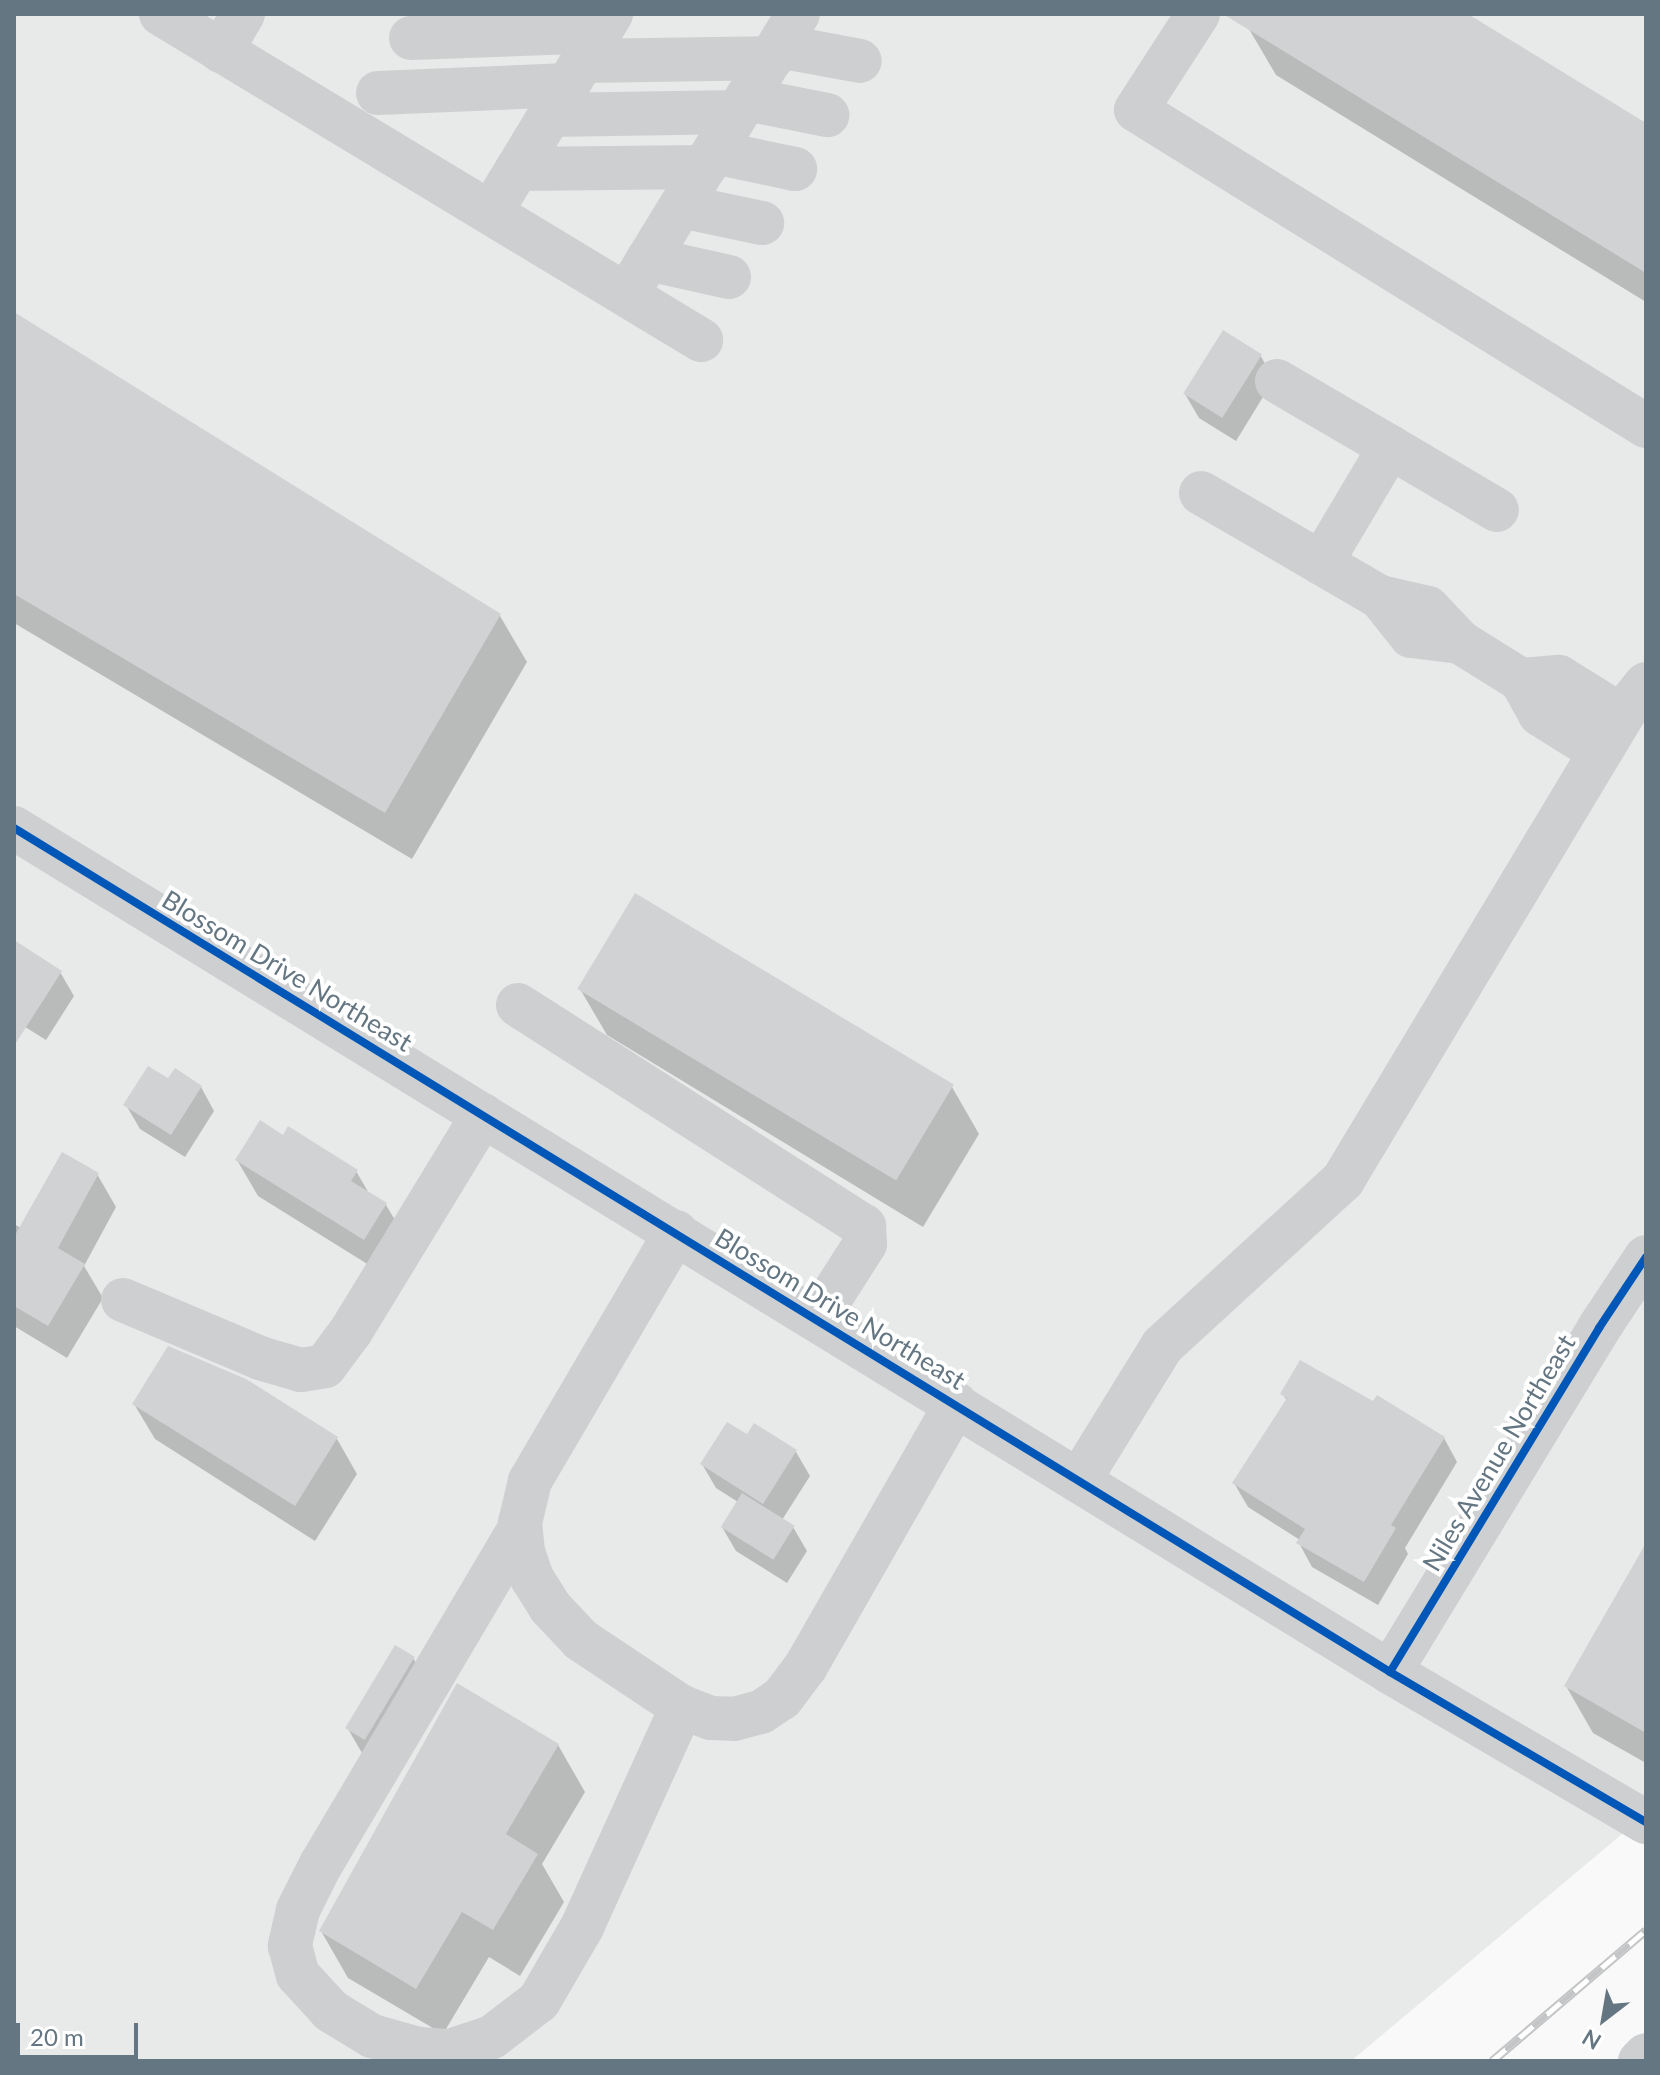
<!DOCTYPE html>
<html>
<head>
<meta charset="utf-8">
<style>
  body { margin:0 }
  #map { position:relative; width:1660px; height:2075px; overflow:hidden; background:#f9f9f9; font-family:Lato,sans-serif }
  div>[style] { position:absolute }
  .built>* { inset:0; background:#e8e9e9 }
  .shadow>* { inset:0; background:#0003 }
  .building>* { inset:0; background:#d0d2d3; transform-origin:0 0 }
  .minor>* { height:44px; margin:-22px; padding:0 22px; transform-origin:22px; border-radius:22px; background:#cecfd0 }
  .rail>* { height:9px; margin-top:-4.5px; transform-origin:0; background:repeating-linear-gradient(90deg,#fff 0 18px,#c3c5c6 0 36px); box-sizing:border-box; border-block:2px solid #c3c5c6 }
  .cycleway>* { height:8px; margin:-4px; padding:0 4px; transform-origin:4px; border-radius:4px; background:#0057b8 }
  span { translate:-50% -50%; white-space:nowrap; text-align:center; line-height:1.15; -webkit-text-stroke:8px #fff; paint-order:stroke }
  .street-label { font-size:26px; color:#657683 }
  .frame { position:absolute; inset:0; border:16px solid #657683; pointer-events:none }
  .north { position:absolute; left:1564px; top:1979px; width:80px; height:80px; -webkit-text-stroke:6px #fff; paint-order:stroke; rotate:211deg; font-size:22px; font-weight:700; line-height:32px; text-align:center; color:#657683 }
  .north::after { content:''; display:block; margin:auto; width:28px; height:36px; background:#657683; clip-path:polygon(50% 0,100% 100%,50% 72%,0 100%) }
  .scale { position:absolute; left:16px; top:2023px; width:122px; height:36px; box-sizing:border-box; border:4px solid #657683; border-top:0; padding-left:10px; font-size:24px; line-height:28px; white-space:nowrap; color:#657683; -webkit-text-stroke:6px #fff; paint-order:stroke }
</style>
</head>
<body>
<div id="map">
  <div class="built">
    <div style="clip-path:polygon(14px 14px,1646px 14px,1646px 1814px,1351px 2061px,14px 2061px)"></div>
  </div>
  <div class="shadow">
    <div style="clip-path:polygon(1258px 14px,1464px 14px,1646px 125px,1646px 302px,1276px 75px,1249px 29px)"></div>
    <div style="clip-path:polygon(14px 315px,500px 616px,527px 662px,412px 859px,14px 623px)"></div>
    <div style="clip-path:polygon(1260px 355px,1274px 379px,1236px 441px,1199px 418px,1185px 394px)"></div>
    <div style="clip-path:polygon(14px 943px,60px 972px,74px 996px,46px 1040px,14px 1020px)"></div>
    <div style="clip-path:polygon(580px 989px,952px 1087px,979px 1134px,923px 1227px,607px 1035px)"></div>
    <div style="clip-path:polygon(169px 1081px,201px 1087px,214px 1111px,185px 1157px,140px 1129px,126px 1105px)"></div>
    <div style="clip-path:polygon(283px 1138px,356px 1171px,370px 1195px,386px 1205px,407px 1240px,385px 1275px,258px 1196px,237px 1160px)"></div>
    <div style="clip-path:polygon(97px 1174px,116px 1207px,84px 1266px,103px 1298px,67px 1358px,14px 1326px,14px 1224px,21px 1228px)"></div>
    <div style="clip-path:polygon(1283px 1394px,1444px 1438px,1457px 1462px,1405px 1548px,1408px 1554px,1378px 1605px,1312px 1567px,1299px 1543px,1300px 1540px,1248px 1507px,1234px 1483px,1287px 1401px)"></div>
    <div style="clip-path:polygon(134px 1404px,337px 1439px,357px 1474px,315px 1541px,155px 1439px)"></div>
    <div style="clip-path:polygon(754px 1426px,796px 1452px,810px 1476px,782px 1520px,793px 1527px,807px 1551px,787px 1583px,736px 1551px,722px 1527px,738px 1502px,716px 1488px,702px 1464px,748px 1437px)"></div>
    <div style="clip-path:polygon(1646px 1547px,1646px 1763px,1593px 1733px,1566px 1686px)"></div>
    <div style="clip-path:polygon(413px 1658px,427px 1682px,362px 1753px,348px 1729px)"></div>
    <div style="clip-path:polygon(558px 1745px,585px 1792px,542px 1864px,564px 1902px,520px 1976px,489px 1957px,443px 2034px,348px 1978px,321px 1931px)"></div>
  </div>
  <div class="building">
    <div style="clip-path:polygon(1223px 14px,1468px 14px,1646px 123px,1646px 273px)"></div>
    <div style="clip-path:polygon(14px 312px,501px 614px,385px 813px,14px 594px)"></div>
    <div style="left:1223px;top:330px;width:46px;height:75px;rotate:32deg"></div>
    <div style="left:635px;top:893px;width:372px;height:112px;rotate:31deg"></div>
    <div style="clip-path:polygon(14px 940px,62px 971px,14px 1046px)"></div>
    <div style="clip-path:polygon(148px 1066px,168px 1078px,175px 1068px,202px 1086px,171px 1135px,123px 1105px)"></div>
    <div style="clip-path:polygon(260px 1120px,283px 1135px,288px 1126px,358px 1170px,351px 1181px,387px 1203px,364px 1240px,235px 1160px)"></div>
    <div style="clip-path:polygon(62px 1152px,99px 1173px,58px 1248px,85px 1264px,48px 1326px,14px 1306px,14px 1237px)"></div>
    <div style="clip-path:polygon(168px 1346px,246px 1379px,338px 1437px,295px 1506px,132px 1404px)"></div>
    <div style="clip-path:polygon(1300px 1360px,1373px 1401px,1377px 1395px,1445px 1437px,1391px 1525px,1396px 1528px,1364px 1582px,1296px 1543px,1305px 1529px,1232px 1483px,1287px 1398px,1280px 1394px)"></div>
    <div style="clip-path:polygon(727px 1422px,747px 1434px,754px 1423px,797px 1450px,763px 1504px,700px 1464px)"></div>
    <div style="left:742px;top:1493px;width:62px;height:40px;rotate:32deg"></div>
    <div style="clip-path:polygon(1646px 1543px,1646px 1733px,1564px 1686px)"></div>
    <div style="left:395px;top:1645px;width:23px;height:97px;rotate:31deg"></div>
    <div style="clip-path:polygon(457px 1683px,559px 1744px,506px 1834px,538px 1854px,493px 1930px,462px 1912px,416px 1989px,319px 1931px)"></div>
  </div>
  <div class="minor">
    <div style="left:161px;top:14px;width:631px;rotate:31.12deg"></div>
    <div style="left:1198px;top:14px;width:114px;rotate:122.9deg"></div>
    <div style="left:1136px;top:110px;width:600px;rotate:31.78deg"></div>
    <div style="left:411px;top:38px;width:190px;rotate:-2.1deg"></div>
    <div style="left:779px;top:46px;width:82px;rotate:10.5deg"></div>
    <div style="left:221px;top:51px;width:43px;rotate:-59.3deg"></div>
    <div style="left:583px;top:61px;width:189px;rotate:-0.9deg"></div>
    <div style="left:378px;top:93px;width:190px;rotate:-2.4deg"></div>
    <div style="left:746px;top:99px;width:83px;rotate:11.2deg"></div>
    <div style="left:550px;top:115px;width:188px;rotate:-0.9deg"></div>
    <div style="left:714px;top:152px;width:83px;rotate:11.9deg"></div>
    <div style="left:517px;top:169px;width:188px;rotate:-0.6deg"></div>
    <div style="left:681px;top:206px;width:83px;rotate:11.9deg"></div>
    <div style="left:491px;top:212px;width:232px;rotate:-58.8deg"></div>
    <div style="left:648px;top:259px;width:83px;rotate:12.5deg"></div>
    <div style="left:627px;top:294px;width:328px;rotate:-58.6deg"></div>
    <div style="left:1277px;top:381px;width:131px;rotate:30.3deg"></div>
    <div style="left:1390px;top:447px;width:135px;rotate:120.7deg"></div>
    <div style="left:1390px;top:447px;width:124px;rotate:30.5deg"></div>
    <div style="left:1201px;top:493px;width:207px;rotate:30.2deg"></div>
    <div style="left:1460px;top:642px;width:49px;rotate:-173deg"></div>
    <div style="left:1411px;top:636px;width:50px;rotate:-128.5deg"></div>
    <div style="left:1380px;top:597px;width:49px;rotate:12.9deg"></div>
    <div style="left:1428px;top:608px;width:47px;rotate:46.7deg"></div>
    <div style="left:1460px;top:642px;width:72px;rotate:31.9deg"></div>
    <div style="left:1600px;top:752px;width:71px;rotate:-147.7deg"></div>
    <div style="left:1540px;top:714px;width:39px;rotate:-119deg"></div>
    <div style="left:1521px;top:680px;width:38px;rotate:-5deg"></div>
    <div style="left:1559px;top:677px;width:74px;rotate:31.8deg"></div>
    <div style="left:14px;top:828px;width:1614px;rotate:31.52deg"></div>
    <div style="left:1390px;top:1672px;width:297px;rotate:30.4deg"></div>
    <div style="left:518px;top:1005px;width:411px;rotate:32.6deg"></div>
    <div style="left:864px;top:1226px;width:18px;rotate:87deg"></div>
    <div style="left:865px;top:1244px;width:89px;rotate:122.6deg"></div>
    <div style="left:676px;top:1232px;width:289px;rotate:120.4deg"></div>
    <div style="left:530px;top:1481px;width:43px;rotate:103.4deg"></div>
    <div style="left:520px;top:1523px;width:29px;rotate:84deg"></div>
    <div style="left:523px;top:1552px;width:28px;rotate:71deg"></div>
    <div style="left:532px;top:1578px;width:34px;rotate:58deg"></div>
    <div style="left:550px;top:1607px;width:45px;rotate:46.8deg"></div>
    <div style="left:581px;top:1640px;width:121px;rotate:33.6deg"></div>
    <div style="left:682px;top:1707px;width:31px;rotate:21deg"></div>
    <div style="left:711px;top:1718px;width:23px;rotate:2deg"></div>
    <div style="left:734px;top:1719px;width:28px;rotate:-15deg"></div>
    <div style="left:761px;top:1712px;width:25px;rotate:-34deg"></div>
    <div style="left:782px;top:1698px;width:40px;rotate:-53deg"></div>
    <div style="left:806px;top:1666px;width:302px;rotate:-60.2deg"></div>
    <div style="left:123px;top:1300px;width:149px;rotate:22.9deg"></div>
    <div style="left:260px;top:1358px;width:43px;rotate:16.3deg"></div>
    <div style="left:301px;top:1370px;width:24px;rotate:-9deg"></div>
    <div style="left:325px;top:1366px;width:44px;rotate:-53.4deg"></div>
    <div style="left:351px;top:1331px;width:253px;rotate:-58.6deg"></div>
    <div style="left:1080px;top:1479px;width:156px;rotate:-58.3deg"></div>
    <div style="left:1162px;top:1346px;width:246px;rotate:-42.5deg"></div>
    <div style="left:1343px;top:1180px;width:553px;rotate:-58.98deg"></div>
    <div style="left:1628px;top:706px;width:28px;rotate:-51deg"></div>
    <div style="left:520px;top:1528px;width:391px;rotate:120.6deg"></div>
    <div style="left:321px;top:1864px;width:51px;rotate:116.6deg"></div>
    <div style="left:298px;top:1910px;width:37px;rotate:103deg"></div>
    <div style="left:290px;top:1946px;width:30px;rotate:75deg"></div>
    <div style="left:298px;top:1975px;width:49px;rotate:47.5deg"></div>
    <div style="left:331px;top:2011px;width:48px;rotate:31.4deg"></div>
    <div style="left:372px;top:2036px;width:49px;rotate:15.5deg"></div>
    <div style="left:419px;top:2049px;width:31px;rotate:4deg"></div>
    <div style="left:450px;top:2051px;width:44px;rotate:-18.4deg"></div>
    <div style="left:492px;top:2037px;width:59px;rotate:-37.5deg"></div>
    <div style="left:539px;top:2001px;width:86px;rotate:-59.8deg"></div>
    <div style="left:582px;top:1927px;width:242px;rotate:-65.6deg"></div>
    <div style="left:1390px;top:1672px;width:403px;rotate:-58.7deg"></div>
    <div style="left:1599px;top:1328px;width:85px;rotate:-56.5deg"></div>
    <div style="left:1640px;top:2061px;width:8px;rotate:-45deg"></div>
  </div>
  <div class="rail">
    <div style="left:1492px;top:2061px;width:202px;rotate:-40.4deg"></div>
  </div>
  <div class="cycleway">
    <div style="left:14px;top:828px;width:1614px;rotate:31.52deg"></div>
    <div style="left:1390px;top:1672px;width:297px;rotate:30.4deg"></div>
    <div style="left:1390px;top:1672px;width:403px;rotate:-58.7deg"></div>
    <div style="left:1599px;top:1328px;width:85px;rotate:-56.5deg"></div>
  </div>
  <div class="street-label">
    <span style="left:287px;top:971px;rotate:31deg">Blossom Drive Northeast</span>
    <span style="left:840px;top:1309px;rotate:31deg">Blossom Drive Northeast</span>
    <span style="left:1499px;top:1453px;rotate:-59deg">Niles Avenue Northeast</span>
  </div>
  <div class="frame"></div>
  <div class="north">N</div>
  <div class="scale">20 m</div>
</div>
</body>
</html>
